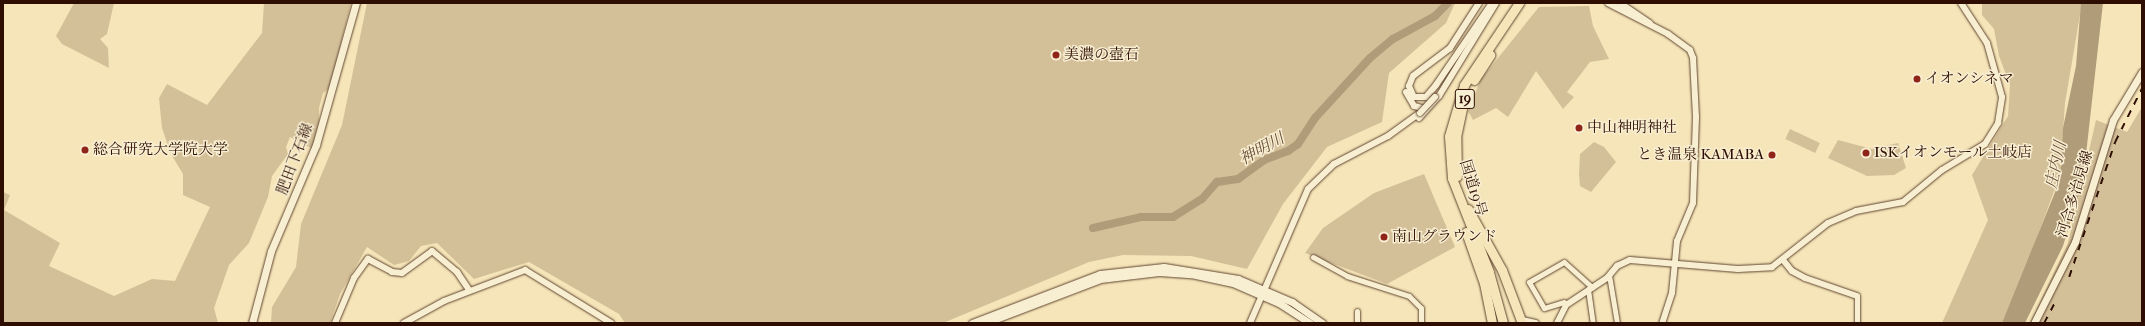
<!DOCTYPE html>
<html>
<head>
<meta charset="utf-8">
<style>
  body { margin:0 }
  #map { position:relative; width:2145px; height:326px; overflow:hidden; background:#f5e5b8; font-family:"IM FELL French Canon","Noto Serif JP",serif }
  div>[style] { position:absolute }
  .green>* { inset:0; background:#d3c099; transform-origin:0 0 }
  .water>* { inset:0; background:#b19c7a }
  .river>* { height:8px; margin:-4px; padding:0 4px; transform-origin:4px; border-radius:4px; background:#b19c7a }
  .roads { filter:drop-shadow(0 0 1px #604430) drop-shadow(0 0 1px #604430) }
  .minor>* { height:5px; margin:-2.5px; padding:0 2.5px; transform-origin:2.5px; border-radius:2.5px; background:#f8eed1 }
  .tertiary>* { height:6px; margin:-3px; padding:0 3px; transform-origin:3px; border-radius:3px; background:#f8eed1 }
  .secondary>* { height:7px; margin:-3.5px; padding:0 3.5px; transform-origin:3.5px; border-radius:3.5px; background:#f8eed1 }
  .trunk>* { height:9px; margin:-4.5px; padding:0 4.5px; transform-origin:4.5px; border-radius:4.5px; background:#f5e5b8 }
  .rail>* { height:1.5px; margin-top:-0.75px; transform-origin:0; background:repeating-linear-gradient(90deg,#2e0e03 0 7px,transparent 0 14px) }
  .bridges { filter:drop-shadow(0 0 1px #604430) drop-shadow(0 0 1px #604430) }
  .tertiary-bridge>* { height:6px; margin:-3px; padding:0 3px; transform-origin:3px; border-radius:3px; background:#f8eed1 }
  .dots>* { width:11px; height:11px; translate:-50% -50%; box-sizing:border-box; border:2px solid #f8eed1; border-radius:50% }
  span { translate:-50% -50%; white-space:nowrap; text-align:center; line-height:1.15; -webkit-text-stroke:3px #f8eed1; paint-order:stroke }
  .shield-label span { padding:1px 3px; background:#f8eed1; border:1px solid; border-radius:3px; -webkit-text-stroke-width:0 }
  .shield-label { font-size:14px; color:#2e0e03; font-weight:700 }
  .poi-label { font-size:15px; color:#2e0e03 }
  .left { translate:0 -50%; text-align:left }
  .right { translate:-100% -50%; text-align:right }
  .street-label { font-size:15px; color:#2e0e03 }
  .water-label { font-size:16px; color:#694e39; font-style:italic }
  .frame { position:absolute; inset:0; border:4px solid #2e0e03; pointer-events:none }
</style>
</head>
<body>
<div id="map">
  <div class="green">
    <div style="clip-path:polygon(74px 3px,114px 3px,107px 34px,100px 39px,108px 48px,109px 68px,62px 44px,56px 36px)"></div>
    <div style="clip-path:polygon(264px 3px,351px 3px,330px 88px,323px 93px,319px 108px,319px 131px,313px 149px,290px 137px,286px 147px,288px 154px,272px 176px,268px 197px,249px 243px,229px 265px,214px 308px,218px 323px,3px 323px,3px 192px,10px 195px,4px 210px,60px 243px,49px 266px,114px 296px,152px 279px,175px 281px,210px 207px,183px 195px,183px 174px,171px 154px,162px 128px,159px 98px,167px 84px,207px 105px,262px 33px)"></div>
    <div style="clip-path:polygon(367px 3px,1455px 3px,1446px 23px,1389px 73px,1382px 122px,1327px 147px,1283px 204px,1247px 269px,1191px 256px,1123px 255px,1089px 262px,943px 323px,625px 323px,619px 314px,529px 262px,474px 279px,437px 243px,421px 246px,409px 261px,394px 265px,367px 247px,340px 294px,330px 323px,271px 323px,272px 307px,296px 267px,301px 224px,342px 125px)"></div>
    <div style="clip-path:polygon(1982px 3px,2082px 3px,2065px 103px,2060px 175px,2018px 289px,2002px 323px,1942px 323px,1988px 220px,1972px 175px,2008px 116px,2010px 85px,1999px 56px,1994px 29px,1982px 15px)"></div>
    <div style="clip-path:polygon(1589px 6px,1593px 26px,1609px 59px,1590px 62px,1567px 92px,1574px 97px,1563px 109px,1536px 71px,1508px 117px,1496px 108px,1473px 120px,1468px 111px,1481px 79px,1539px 7px)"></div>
    <div style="clip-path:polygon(2142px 107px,2142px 323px,2030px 323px,2068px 243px,2096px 120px,2127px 132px)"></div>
    <div style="left:1790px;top:129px;width:33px;height:11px;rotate:25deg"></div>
    <div style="clip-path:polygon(1838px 140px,1872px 149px,1898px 143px,1906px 168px,1894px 175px,1867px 176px,1828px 158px)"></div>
    <div style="clip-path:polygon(1594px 142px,1604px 147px,1616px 162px,1591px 192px,1580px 186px,1579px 174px,1580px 154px)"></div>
    <div style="clip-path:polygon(1424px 174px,1455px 247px,1387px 284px,1305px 253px,1323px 228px,1374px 193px)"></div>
  </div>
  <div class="water">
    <div style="clip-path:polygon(2081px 3px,2103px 3px,2083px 181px,2063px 246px,2025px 323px,2002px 323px,2060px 180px,2063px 128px,2076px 66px)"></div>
  </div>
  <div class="river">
    <div style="left:1093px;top:228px;width:49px;rotate:-12.9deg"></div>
    <div style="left:1141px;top:217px;width:32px"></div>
    <div style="left:1173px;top:217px;width:34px;rotate:-32deg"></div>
    <div style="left:1202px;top:199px;width:23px;rotate:-49deg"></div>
    <div style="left:1217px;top:182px;width:21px;rotate:-8deg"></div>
    <div style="left:1238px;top:179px;width:32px;rotate:-36deg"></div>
    <div style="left:1264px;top:160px;width:26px;rotate:-21deg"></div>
    <div style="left:1288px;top:151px;width:12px;rotate:-35deg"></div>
    <div style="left:1298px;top:144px;width:31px;rotate:-57deg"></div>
    <div style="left:1315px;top:118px;width:81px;rotate:-47.5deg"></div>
    <div style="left:1370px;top:58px;width:30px;rotate:-40deg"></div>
    <div style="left:1393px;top:39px;width:48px;rotate:-28.7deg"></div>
    <div style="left:1435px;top:16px;width:18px;rotate:-45deg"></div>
  </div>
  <div class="roads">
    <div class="minor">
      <div style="left:1313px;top:257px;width:39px;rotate:29deg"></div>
      <div style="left:1347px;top:276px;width:65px;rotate:17.9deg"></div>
      <div style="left:1409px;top:296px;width:17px;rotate:45deg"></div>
      <div style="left:1421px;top:308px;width:15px;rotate:90deg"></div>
      <div style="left:1609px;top:275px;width:49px;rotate:80.5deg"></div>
      <div style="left:1588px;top:289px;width:34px;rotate:82deg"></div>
      <div style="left:1564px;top:302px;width:21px;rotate:163deg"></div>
      <div style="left:1544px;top:308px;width:30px;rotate:-120deg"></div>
      <div style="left:1529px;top:282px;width:40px;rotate:-29.7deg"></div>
      <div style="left:1564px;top:262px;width:38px;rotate:42deg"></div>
      <div style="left:1357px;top:323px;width:12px;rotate:-90deg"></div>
      <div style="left:1857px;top:323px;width:27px;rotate:-90deg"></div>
    </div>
    <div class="tertiary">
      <div style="left:1479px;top:3px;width:54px;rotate:122.8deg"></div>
      <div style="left:1450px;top:48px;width:46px;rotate:142.9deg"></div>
      <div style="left:1413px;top:76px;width:11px;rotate:112deg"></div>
      <div style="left:1409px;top:86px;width:12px;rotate:66deg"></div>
      <div style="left:1414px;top:97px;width:12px"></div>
      <div style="left:1426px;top:97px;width:16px;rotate:-50deg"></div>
      <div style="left:1436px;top:85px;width:99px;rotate:-55.7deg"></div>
      <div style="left:1608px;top:3px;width:68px;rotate:27.3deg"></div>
      <div style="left:1668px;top:34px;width:27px;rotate:36deg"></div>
      <div style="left:1690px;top:50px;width:9px;rotate:69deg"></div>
      <div style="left:1693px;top:58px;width:59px;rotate:87.1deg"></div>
      <div style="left:1696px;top:117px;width:86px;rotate:92deg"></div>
      <div style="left:1693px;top:203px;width:41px;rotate:112.8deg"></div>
      <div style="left:1677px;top:241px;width:52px;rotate:95.5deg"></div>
      <div style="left:1672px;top:293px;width:32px;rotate:108deg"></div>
      <div style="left:1620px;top:3px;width:36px;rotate:34deg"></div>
      <div style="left:1406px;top:92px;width:16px;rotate:60deg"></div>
      <div style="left:1414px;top:106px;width:8px;rotate:14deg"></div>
      <div style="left:1419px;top:118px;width:30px;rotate:-48deg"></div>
      <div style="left:1439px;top:96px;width:109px;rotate:-58.5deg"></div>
      <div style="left:1783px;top:260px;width:14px;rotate:51deg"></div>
      <div style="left:1792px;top:271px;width:15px;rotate:28deg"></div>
      <div style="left:1805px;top:278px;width:55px;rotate:19.1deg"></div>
      <div style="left:1522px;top:320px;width:14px;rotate:12deg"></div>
      <div style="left:335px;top:323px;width:49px;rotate:-67.1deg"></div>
      <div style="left:354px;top:278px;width:24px;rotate:-54deg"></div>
      <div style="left:368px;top:259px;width:27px;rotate:28deg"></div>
      <div style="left:392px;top:272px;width:10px;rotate:6deg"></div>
      <div style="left:402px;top:273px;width:37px;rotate:-36deg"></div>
      <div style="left:432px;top:251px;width:33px;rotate:40deg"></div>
      <div style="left:457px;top:272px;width:22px;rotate:56deg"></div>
      <div style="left:404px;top:323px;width:46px;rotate:-28.8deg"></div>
      <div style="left:444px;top:301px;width:87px;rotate:-20.9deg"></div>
      <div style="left:525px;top:270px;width:101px;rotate:31.6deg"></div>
      <div style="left:1250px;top:323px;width:146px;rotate:-66.6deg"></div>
      <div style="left:1308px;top:189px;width:36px;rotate:-44deg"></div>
      <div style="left:1334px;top:164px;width:61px;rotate:-27.4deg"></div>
      <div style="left:1388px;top:136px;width:39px;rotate:-36deg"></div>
      <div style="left:1557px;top:323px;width:20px;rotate:-63deg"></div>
      <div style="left:1566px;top:305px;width:49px;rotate:-33.4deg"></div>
      <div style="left:1607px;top:278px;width:16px;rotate:-50deg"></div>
      <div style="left:1617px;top:266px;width:14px;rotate:-25deg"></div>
      <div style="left:1630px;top:260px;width:108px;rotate:4.8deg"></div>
      <div style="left:1738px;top:269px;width:34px;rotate:-3deg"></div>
      <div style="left:1772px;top:267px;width:71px;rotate:-38.2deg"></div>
      <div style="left:1828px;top:223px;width:30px;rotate:-23deg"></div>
      <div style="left:1856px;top:211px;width:48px;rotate:-10.8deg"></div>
      <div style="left:1903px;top:202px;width:50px;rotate:-39.4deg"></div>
      <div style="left:1942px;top:170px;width:50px;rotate:-31.2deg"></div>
      <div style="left:1985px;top:144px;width:25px;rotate:-58deg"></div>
      <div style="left:1998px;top:123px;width:26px;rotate:-81deg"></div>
      <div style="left:2002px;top:97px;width:56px;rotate:-105.5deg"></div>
      <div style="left:1987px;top:43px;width:48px;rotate:-123deg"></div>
    </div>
    <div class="secondary">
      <div style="left:252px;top:323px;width:74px;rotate:-75.2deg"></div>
      <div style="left:271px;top:251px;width:115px;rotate:-67deg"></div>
      <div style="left:316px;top:145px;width:148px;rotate:-74.3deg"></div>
      <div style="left:972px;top:323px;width:137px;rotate:-20.9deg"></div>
      <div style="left:1100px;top:274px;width:64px;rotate:-6.2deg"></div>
      <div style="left:1164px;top:267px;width:75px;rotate:9.2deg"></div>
      <div style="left:1238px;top:279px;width:59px;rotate:23.1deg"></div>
      <div style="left:1292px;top:302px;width:37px;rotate:35deg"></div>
      <div style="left:985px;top:323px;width:123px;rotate:-20.9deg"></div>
      <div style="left:1100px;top:279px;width:59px;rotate:-6.8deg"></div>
      <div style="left:1159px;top:272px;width:32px;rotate:4deg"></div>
      <div style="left:1191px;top:274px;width:43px;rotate:12.1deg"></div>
      <div style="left:1233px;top:283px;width:50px;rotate:23.5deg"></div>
      <div style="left:1279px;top:303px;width:37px;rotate:33deg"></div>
      <div style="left:2034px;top:323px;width:91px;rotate:-63.2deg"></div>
      <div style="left:2075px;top:242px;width:128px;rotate:-72.7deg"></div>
      <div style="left:2113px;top:120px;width:56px;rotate:-58.9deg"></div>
    </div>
    <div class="trunk">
      <div style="left:1474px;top:80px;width:30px;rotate:-57deg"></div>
      <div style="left:1457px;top:176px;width:39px;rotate:-91deg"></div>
      <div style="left:1456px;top:137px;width:30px;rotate:-78deg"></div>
      <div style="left:1468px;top:209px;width:70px;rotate:60.9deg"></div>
      <div style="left:1502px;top:270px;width:57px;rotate:69.3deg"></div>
      <div style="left:1466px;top:232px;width:54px;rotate:70.6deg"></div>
      <div style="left:1484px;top:283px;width:41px;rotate:78.7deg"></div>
      <div style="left:1503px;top:323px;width:53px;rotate:-105.4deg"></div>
      <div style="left:1489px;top:272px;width:101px;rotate:-111.5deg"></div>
      <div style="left:1452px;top:178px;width:42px;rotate:-94.1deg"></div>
      <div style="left:1449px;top:136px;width:53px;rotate:-73.6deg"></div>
      <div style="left:1464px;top:85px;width:99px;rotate:-56.1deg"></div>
    </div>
  </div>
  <div class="rail">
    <div style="left:2069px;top:277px;width:143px;rotate:-71.2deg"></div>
    <div style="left:2115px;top:142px;width:60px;rotate:-63.4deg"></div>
    <div style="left:2044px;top:323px;width:21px;rotate:-62deg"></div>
  </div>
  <div class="bridges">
    <div class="tertiary-bridge">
      <div style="left:1420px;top:113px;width:22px;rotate:-47deg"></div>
    </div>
  </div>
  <div class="dots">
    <div style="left:1056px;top:55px;background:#8f2418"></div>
    <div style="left:1917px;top:79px;background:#8f2418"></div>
    <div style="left:1579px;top:128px;background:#8f2418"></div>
    <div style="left:85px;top:150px;background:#8f2418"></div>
    <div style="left:1866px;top:153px;background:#8f2418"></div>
    <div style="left:1772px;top:155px;background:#8f2418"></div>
    <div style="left:1384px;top:237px;background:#8f2418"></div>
  </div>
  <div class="shield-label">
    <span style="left:1465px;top:99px">19</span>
  </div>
  <div class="poi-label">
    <span class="left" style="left:1064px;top:55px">美濃の壺石</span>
    <span class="left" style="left:1925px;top:79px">イオンシネマ</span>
    <span class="left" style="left:1587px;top:128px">中山神明神社</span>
    <span class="left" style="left:93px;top:150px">総合研究大学院大学</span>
    <span class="left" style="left:1874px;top:153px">ISKイオンモール土岐店</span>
    <span class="right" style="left:1764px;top:155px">とき温泉 KAMABA</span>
    <span class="left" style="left:1392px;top:237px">南山グラウンド</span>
  </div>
  <div class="street-label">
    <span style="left:295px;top:159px;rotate:-69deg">肥田下石線</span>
    <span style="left:1473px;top:188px;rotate:73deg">国道19号</span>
    <span style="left:2075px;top:194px;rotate:-73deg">河合多治見線</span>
  </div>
  <div class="water-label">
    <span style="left:1262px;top:149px;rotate:-29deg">神明川</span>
    <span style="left:2056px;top:165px;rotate:-78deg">庄内川</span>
  </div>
  <div class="frame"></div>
</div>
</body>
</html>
